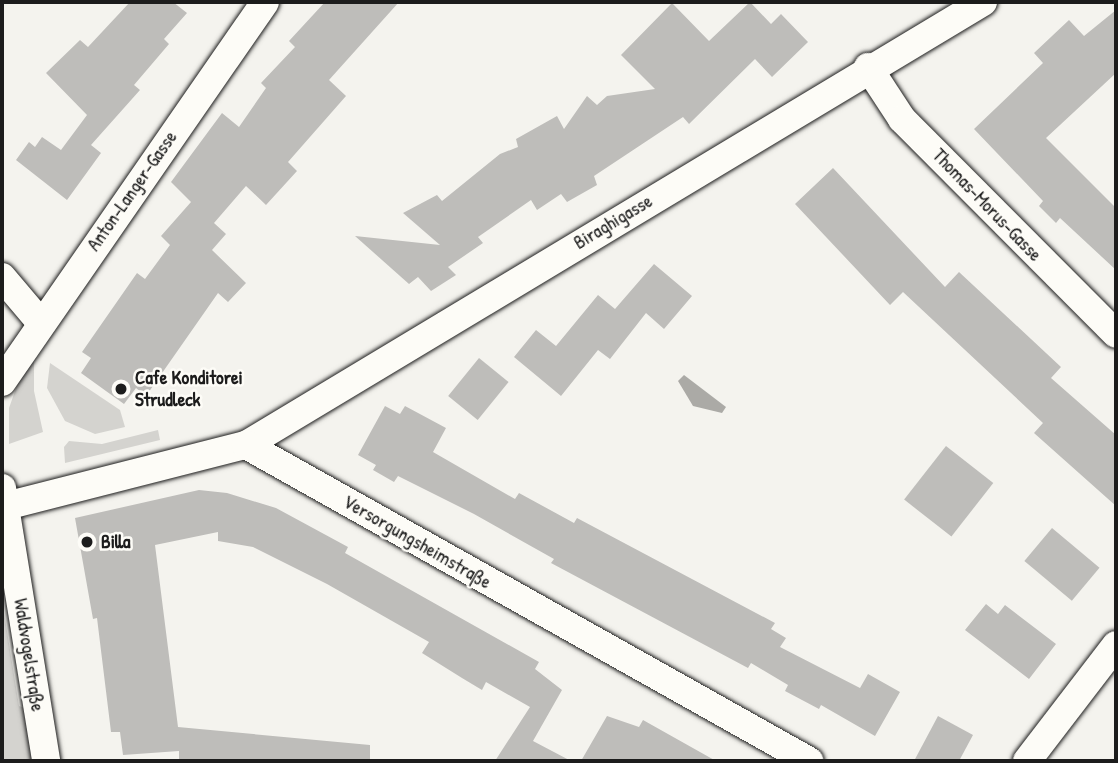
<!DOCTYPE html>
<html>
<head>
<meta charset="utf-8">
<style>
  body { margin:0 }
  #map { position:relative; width:1118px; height:763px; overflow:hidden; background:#f4f3ee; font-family:"Patrick Hand",sans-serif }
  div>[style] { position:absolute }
  .green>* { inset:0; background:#d4d3cf }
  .water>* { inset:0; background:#abaaa6 }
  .building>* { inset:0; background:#bebdba; transform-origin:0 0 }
  .roads { filter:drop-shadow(0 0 2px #1c1c1c) drop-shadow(0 0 2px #1c1c1c) }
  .minor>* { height:28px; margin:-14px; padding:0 14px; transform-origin:14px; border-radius:14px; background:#fdfcf7 }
  .dots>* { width:19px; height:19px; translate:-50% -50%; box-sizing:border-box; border:4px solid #fdfcf7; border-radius:50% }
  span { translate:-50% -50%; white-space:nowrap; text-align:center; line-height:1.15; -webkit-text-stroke:5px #fdfcf7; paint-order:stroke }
  .street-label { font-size:19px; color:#1c1c1c }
  .poi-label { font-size:19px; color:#1c1c1c; font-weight:700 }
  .left { translate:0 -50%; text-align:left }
  .frame { position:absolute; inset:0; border:4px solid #1c1c1c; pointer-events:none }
</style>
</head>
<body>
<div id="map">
  <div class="green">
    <div style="clip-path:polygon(34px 361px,34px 391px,43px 432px,9px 444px,9px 408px,19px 380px)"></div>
    <div style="clip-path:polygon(50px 363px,120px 410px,125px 427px,95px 434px,65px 421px,47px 388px)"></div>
    <div style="clip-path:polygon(158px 430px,160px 440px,65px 463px,64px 447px,69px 441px,102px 444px)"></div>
    <div style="clip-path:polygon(2px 600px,19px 706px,28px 709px,33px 761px,4px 761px)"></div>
  </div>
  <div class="water">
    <div style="clip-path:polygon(684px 375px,726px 407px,722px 413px,693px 406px,678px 381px)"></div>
  </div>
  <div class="building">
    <div style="clip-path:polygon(130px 2px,173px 2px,187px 13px,164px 39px,169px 44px,134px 85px,140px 90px,91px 145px,101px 153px,67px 200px,16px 160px,29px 142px,35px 147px,42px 137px,61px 150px,87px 115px,46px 73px,80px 40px,88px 47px)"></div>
    <div style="clip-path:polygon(325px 2px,399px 2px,329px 80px,346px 96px,288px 162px,297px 171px,266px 205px,246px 186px,214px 223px,226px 234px,212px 250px,246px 283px,228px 302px,218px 293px,146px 396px,136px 388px,124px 404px,81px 373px,91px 358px,82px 352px,137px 273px,145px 279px,170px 245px,161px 236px,191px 202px,171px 182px,222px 113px,239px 127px,266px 88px,261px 83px,295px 47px,289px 41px)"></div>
    <div style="clip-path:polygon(750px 2px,771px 24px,781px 14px,808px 42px,772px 77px,755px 59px,689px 124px,683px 117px,594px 176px,597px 185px,567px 202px,561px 194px,537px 210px,531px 200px,478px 237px,483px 243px,448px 267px,456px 275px,431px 291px,418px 277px,409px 284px,355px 236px,440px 245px,403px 213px,437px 195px,442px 201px,500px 154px,518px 147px,516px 139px,557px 116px,564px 129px,587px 96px,597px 105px,607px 96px,655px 89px,621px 55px,672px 3px,709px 41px)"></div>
    <div style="clip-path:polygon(1116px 10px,1116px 73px,1046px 138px,1116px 208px,1116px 270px,1060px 218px,1056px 223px,1039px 206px,1043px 201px,974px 129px,1043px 63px,1034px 53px,1069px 20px,1084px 36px)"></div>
    <div style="clip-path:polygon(833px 168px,945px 287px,959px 272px,1061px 367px,1051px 378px,1116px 435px,1116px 506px,1034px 433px,1043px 423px,903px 292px,890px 305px,795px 204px)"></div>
    <div style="clip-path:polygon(654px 264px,692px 296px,664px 329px,646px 313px,610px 359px,598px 350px,561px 396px,514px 357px,536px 330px,556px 346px,598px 295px,615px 309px)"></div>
    <div style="left:479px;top:358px;width:38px;height:49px;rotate:39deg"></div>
    <div style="clip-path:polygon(385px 406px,400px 414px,405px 406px,446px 428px,433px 452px,515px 499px,519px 493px,574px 523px,577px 518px,775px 623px,771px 629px,786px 638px,780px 647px,860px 688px,868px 674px,900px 692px,875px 736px,821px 705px,819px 709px,785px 691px,788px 685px,751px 663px,748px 668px,551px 563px,554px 559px,474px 514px,398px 476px,394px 482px,373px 470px,376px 465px,358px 455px)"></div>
    <div style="left:946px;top:446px;width:60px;height:68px;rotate:38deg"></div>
    <div style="clip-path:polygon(199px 490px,227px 493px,276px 508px,348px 547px,345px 553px,539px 662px,535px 669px,562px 690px,533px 741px,571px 761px,495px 761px,530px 707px,486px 682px,482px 690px,462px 678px,422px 653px,429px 642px,327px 584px,253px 547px,218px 541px,218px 532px,155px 545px,178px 727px,370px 745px,370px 761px,185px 761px,179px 759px,179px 751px,123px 755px,120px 732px,111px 732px,97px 618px,93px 619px,75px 518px)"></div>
    <div style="left:1052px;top:528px;width:62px;height:43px;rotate:40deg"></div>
    <div style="clip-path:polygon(986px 604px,998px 614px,1005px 605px,1056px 644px,1029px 679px,965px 630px)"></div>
    <div style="clip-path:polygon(607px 716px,639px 727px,643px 720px,716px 761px,581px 761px)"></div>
    <div style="clip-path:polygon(938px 716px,973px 735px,959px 761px,914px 761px)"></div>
  </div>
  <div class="roads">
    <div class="minor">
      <div style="left:868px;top:67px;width:62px;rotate:56.8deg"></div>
      <div style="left:902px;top:119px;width:303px;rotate:45.1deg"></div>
      <div style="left:2px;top:277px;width:59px;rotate:49.8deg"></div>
      <div style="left:2px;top:382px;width:462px;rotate:-55.3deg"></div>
      <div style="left:246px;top:445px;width:860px;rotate:-31.01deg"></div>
      <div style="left:2px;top:488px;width:277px;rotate:80.8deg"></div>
      <div style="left:2px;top:507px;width:252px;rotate:-14.3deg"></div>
      <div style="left:246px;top:445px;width:646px;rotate:29.3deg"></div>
      <div style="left:1027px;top:761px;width:146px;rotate:-52.5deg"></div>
    </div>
  </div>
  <div class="dots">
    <div style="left:121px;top:389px;background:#1c1c1c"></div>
    <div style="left:87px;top:542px;background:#1c1c1c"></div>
  </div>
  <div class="street-label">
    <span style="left:132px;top:191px;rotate:-55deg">Anton-Langer-Gasse</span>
    <span style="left:987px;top:205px;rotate:46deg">Thomas-Morus-Gasse</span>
    <span style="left:613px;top:222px;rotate:-31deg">Biraghigasse</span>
    <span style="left:417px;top:542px;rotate:30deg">Versorgungsheimstraße</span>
    <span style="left:29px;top:655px;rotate:81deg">Waldvogelstraße</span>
  </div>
  <div class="poi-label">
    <span class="left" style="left:135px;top:389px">Cafe Konditorei<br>Strudleck</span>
    <span class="left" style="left:101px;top:542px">Billa</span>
  </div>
  <div class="frame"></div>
</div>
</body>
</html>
